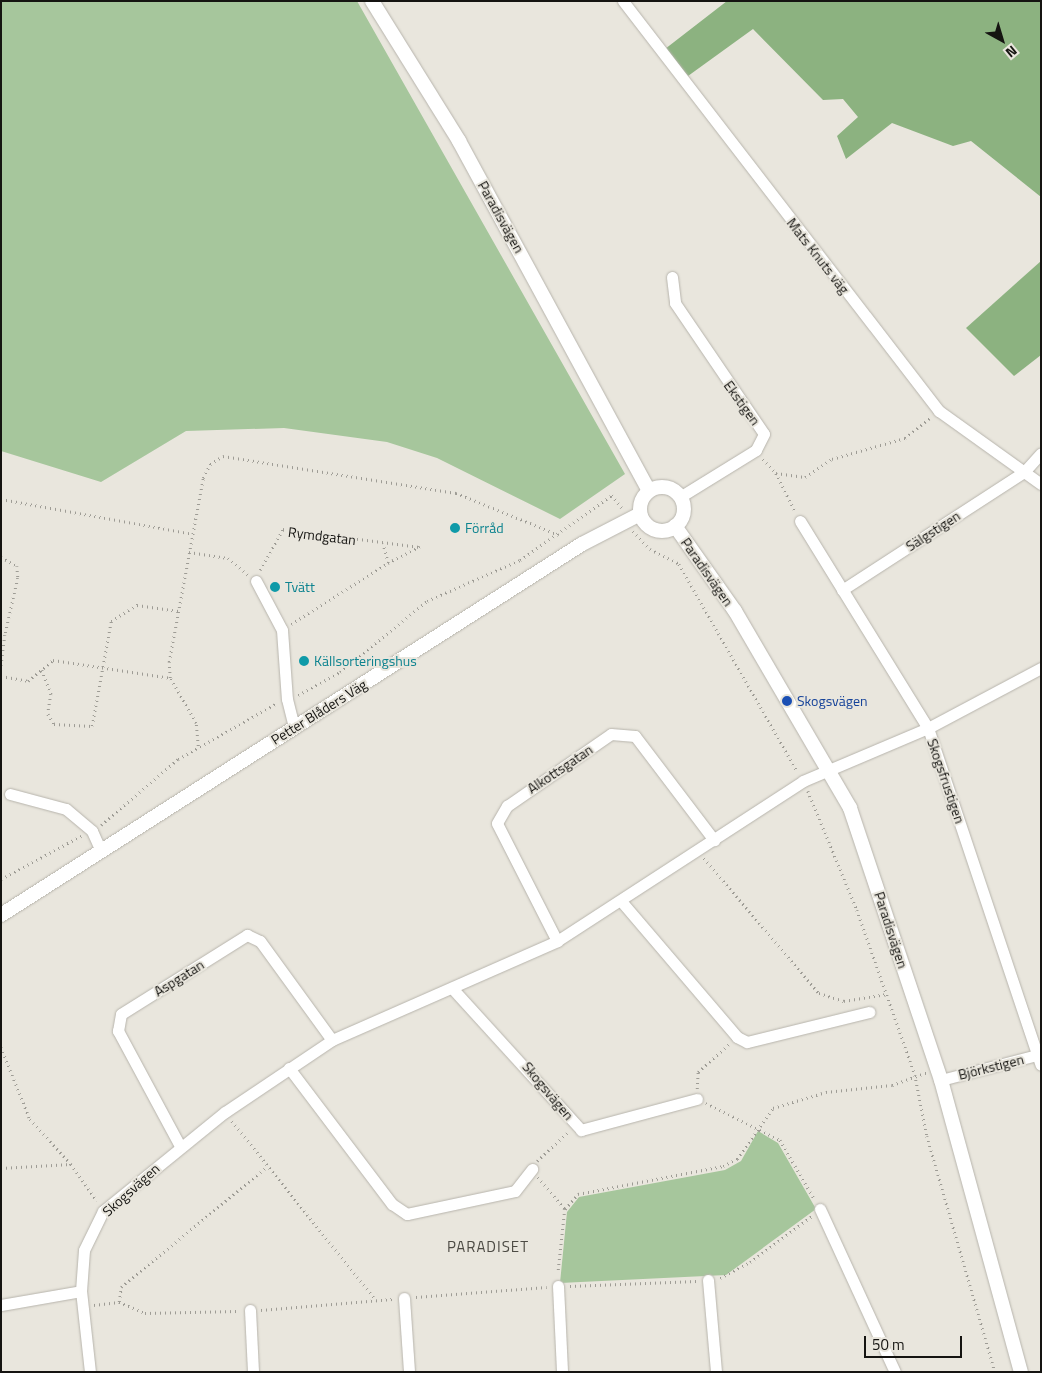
<!DOCTYPE html>
<html>
<head>
<meta charset="utf-8">
<style>
  body { margin:0 }
  #map { position:relative; width:1042px; height:1373px; overflow:hidden; background:#e9e6dd; font-family:"Titillium Web",sans-serif }
  div>[style] { position:absolute }
  .green>* { inset:0; background:#a6c69c }
  .forest>* { inset:0; background:#8cb280 }
  .path>* { height:2.5px; margin-top:-1.25px; transform-origin:0; background:repeating-linear-gradient(90deg,#9e9c95 0 1px,transparent 0 5px) }
  .roads { filter:drop-shadow(0 0 1px #b7b4ac) drop-shadow(0 0 1px #b7b4ac) }
  .minor>* { height:11px; margin:-5.5px; padding:0 5.5px; transform-origin:5.5px; border-radius:5.5px; background:#fff }
  .tertiary>* { height:14px; margin:-7px; padding:0 7px; transform-origin:7px; border-radius:7px; background:#fff }
  .tertiary>.ring { margin:-7px; padding:0; box-sizing:content-box; background:none; border:14px solid #fff; border-radius:50% }
  .dots>* { width:14px; height:14px; translate:-50% -50%; box-sizing:border-box; border:2px solid #e9e6dd; border-radius:50% }
  span { translate:-50% -50%; white-space:nowrap; text-align:center; line-height:1.15; -webkit-text-stroke:4px #e9e6dd; paint-order:stroke }
  .street-label { font-size:14px; color:#151411 }
  .culture-label { font-size:14px; color:#0d838f }
  .left { translate:0 -50%; text-align:left }
  .transit-label { font-size:14px; color:#164399 }
  .neighbourhood-label { font-size:15px; color:#4d4b44; letter-spacing:1px }
  .frame { position:absolute; inset:0; border:2px solid #151411; pointer-events:none }
  .north { position:absolute; left:977px; top:15px; width:50px; height:50px; -webkit-text-stroke:4px #e9e6dd; paint-order:stroke; rotate:141deg; font-size:14px; font-weight:700; line-height:20px; text-align:center; color:#151411 }
  .north::after { content:''; display:block; margin:auto; width:18px; height:22px; background:#151411; clip-path:polygon(50% 0,100% 100%,50% 72%,0 100%) }
  .scale { position:absolute; left:864px; top:1336px; width:98px; height:22px; box-sizing:border-box; border:2px solid #151411; border-top:0; padding-left:6px; font-size:15px; line-height:18px; white-space:nowrap; color:#151411; -webkit-text-stroke:4px #e9e6dd; paint-order:stroke }
</style>
</head>
<body>
<div id="map">
  <div class="green">
    <div style="clip-path:polygon(1px 1px,357px 1px,625px 474px,560px 519px,437px 458px,387px 442px,284px 428px,186px 431px,101px 482px,1px 451px)"></div>
    <div style="clip-path:polygon(758px 1131px,778px 1143px,816px 1209px,726px 1275px,560px 1283px,567px 1212px,579px 1197px,725px 1170px,741px 1161px)"></div>
  </div>
  <div class="forest">
    <div style="clip-path:polygon(727px 1px,1041px 1px,1041px 197px,971px 141px,953px 146px,892px 123px,846px 159px,837px 136px,858px 117px,843px 99px,823px 100px,753px 29px,688px 76px,665px 49px)"></div>
    <div style="clip-path:polygon(1041px 261px,1041px 355px,1014px 376px,966px 328px)"></div>
  </div>
  <div class="path">
    <div style="left:763px;top:459px;width:19px;rotate:47deg"></div>
    <div style="left:776px;top:473px;width:29px;rotate:8deg"></div>
    <div style="left:805px;top:477px;width:32px;rotate:-34deg"></div>
    <div style="left:832px;top:459px;width:76px;rotate:-16deg"></div>
    <div style="left:905px;top:438px;width:32px;rotate:-39deg"></div>
    <div style="left:776px;top:473px;width:42px;rotate:63.4deg"></div>
    <div style="left:1px;top:499px;width:195px;rotate:10.3deg"></div>
    <div style="left:633px;top:531px;width:25px;rotate:47deg"></div>
    <div style="left:650px;top:549px;width:33px;rotate:27deg"></div>
    <div style="left:679px;top:564px;width:238px;rotate:60.3deg"></div>
    <div style="left:189px;top:552px;width:39px;rotate:9deg"></div>
    <div style="left:228px;top:558px;width:26px;rotate:40deg"></div>
    <div style="left:1px;top:557px;width:18px;rotate:29deg"></div>
    <div style="left:17px;top:566px;width:12px;rotate:85deg"></div>
    <div style="left:18px;top:578px;width:58px;rotate:102.8deg"></div>
    <div style="left:260px;top:570px;width:47px;rotate:-60.7deg"></div>
    <div style="left:283px;top:529px;width:138px;rotate:7.5deg"></div>
    <div style="left:420px;top:547px;width:36px;rotate:153deg"></div>
    <div style="left:291px;top:624px;width:115px;rotate:-32.2deg"></div>
    <div style="left:388px;top:563px;width:20px;rotate:-105deg"></div>
    <div style="left:1px;top:635px;width:4px"></div>
    <div style="left:5px;top:635px;width:33px;rotate:97deg"></div>
    <div style="left:42px;top:670px;width:26px;rotate:69deg"></div>
    <div style="left:51px;top:694px;width:20px;rotate:99deg"></div>
    <div style="left:48px;top:714px;width:12px;rotate:59deg"></div>
    <div style="left:54px;top:724px;width:38px;rotate:3deg"></div>
    <div style="left:92px;top:726px;width:107px;rotate:-79.7deg"></div>
    <div style="left:111px;top:621px;width:31px;rotate:-32deg"></div>
    <div style="left:137px;top:605px;width:42px;rotate:8.1deg"></div>
    <div style="left:1px;top:676px;width:27px;rotate:10deg"></div>
    <div style="left:28px;top:681px;width:33px;rotate:-40deg"></div>
    <div style="left:53px;top:660px;width:118px;rotate:8.7deg"></div>
    <div style="left:298px;top:695px;width:48px;rotate:-28.7deg"></div>
    <div style="left:340px;top:672px;width:112px;rotate:-39.2deg"></div>
    <div style="left:427px;top:601px;width:102px;rotate:-23.8deg"></div>
    <div style="left:520px;top:560px;width:113px;rotate:-35.2deg"></div>
    <div style="left:612px;top:495px;width:16px;rotate:52deg"></div>
    <div style="left:198px;top:746px;width:23px;rotate:-95deg"></div>
    <div style="left:196px;top:723px;width:52px;rotate:-120deg"></div>
    <div style="left:170px;top:678px;width:16px;rotate:-94deg"></div>
    <div style="left:169px;top:662px;width:187px;rotate:-79.5deg"></div>
    <div style="left:203px;top:478px;width:16px;rotate:-63deg"></div>
    <div style="left:210px;top:464px;width:15px;rotate:-32deg"></div>
    <div style="left:223px;top:456px;width:236px;rotate:9deg"></div>
    <div style="left:456px;top:493px;width:111px;rotate:22.2deg"></div>
    <div style="left:808px;top:791px;width:129px;rotate:67.6deg"></div>
    <div style="left:857px;top:910px;width:175px;rotate:70.6deg"></div>
    <div style="left:915px;top:1075px;width:62px;rotate:78.9deg"></div>
    <div style="left:927px;top:1136px;width:246px;rotate:73.9deg"></div>
    <div style="left:101px;top:825px;width:101px;rotate:-40.6deg"></div>
    <div style="left:178px;top:759px;width:114px;rotate:-29.5deg"></div>
    <div style="left:704px;top:858px;width:177px;rotate:49.6deg"></div>
    <div style="left:819px;top:993px;width:26px;rotate:18deg"></div>
    <div style="left:844px;top:1001px;width:43px;rotate:-9.5deg"></div>
    <div style="left:1px;top:879px;width:91px;rotate:-28.3deg"></div>
    <div style="left:1px;top:1047px;width:78px;rotate:68.1deg"></div>
    <div style="left:30px;top:1119px;width:61px;rotate:47.7deg"></div>
    <div style="left:71px;top:1164px;width:45px;rotate:54.9deg"></div>
    <div style="left:697px;top:1089px;width:17px;rotate:-87deg"></div>
    <div style="left:698px;top:1072px;width:42px;rotate:-42.1deg"></div>
    <div style="left:706px;top:1103px;width:83px;rotate:26.6deg"></div>
    <div style="left:780px;top:1140px;width:69px;rotate:59.7deg"></div>
    <div style="left:232px;top:1121px;width:230px;rotate:51.2deg"></div>
    <div style="left:537px;top:1161px;width:41px;rotate:-43deg"></div>
    <div style="left:1px;top:1168px;width:70px;rotate:-3.3deg"></div>
    <div style="left:538px;top:1177px;width:42px;rotate:49.8deg"></div>
    <div style="left:565px;top:1209px;width:65px;rotate:96.1deg"></div>
    <div style="left:565px;top:1209px;width:20px;rotate:-49deg"></div>
    <div style="left:578px;top:1194px;width:148px;rotate:-10.9deg"></div>
    <div style="left:723px;top:1166px;width:16px;rotate:-27deg"></div>
    <div style="left:737px;top:1159px;width:62px;rotate:-54.8deg"></div>
    <div style="left:773px;top:1108px;width:55px;rotate:-16.8deg"></div>
    <div style="left:826px;top:1092px;width:66px;rotate:-6.1deg"></div>
    <div style="left:892px;top:1085px;width:37px;rotate:-20deg"></div>
    <div style="left:720px;top:1278px;width:34px;rotate:-28deg"></div>
    <div style="left:750px;top:1262px;width:77px;rotate:-36.6deg"></div>
    <div style="left:570px;top:1286px;width:127px;rotate:-2.3deg"></div>
    <div style="left:416px;top:1297px;width:131px;rotate:-4.4deg"></div>
    <div style="left:119px;top:1302px;width:15px;rotate:-82deg"></div>
    <div style="left:121px;top:1287px;width:190px;rotate:-39.5deg"></div>
    <div style="left:94px;top:1305px;width:25px;rotate:-7deg"></div>
    <div style="left:119px;top:1302px;width:28px;rotate:23deg"></div>
    <div style="left:145px;top:1313px;width:93px;rotate:-1.2deg"></div>
    <div style="left:261px;top:1310px;width:132px;rotate:-4.8deg"></div>
  </div>
  <div class="roads">
    <div class="minor">
      <div style="left:623px;top:1px;width:518px;rotate:52.38deg"></div>
      <div style="left:939px;top:411px;width:125px;rotate:35.6deg"></div>
      <div style="left:672px;top:277px;width:26px;rotate:83deg"></div>
      <div style="left:675px;top:303px;width:158px;rotate:55.8deg"></div>
      <div style="left:764px;top:434px;width:18px;rotate:117deg"></div>
      <div style="left:756px;top:450px;width:89px;rotate:148.3deg"></div>
      <div style="left:800px;top:521px;width:243px;rotate:58.3deg"></div>
      <div style="left:928px;top:728px;width:355px;rotate:71.5deg"></div>
      <div style="left:256px;top:581px;width:55px;rotate:62deg"></div>
      <div style="left:282px;top:630px;width:69px;rotate:85.9deg"></div>
      <div style="left:287px;top:699px;width:29px;rotate:76deg"></div>
      <div style="left:842px;top:590px;width:217px;rotate:-33deg"></div>
      <div style="left:1024px;top:472px;width:25px;rotate:-48deg"></div>
      <div style="left:10px;top:794px;width:58px;rotate:15deg"></div>
      <div style="left:66px;top:809px;width:34px;rotate:40deg"></div>
      <div style="left:92px;top:831px;width:22px;rotate:66deg"></div>
      <div style="left:621px;top:901px;width:179px;rotate:49.5deg"></div>
      <div style="left:737px;top:1037px;width:11px;rotate:27deg"></div>
      <div style="left:747px;top:1042px;width:126px;rotate:-13.8deg"></div>
      <div style="left:557px;top:941px;width:132px;rotate:-117deg"></div>
      <div style="left:497px;top:823px;width:20px;rotate:-60deg"></div>
      <div style="left:507px;top:806px;width:126px;rotate:-34.7deg"></div>
      <div style="left:611px;top:734px;width:24px;rotate:5deg"></div>
      <div style="left:635px;top:736px;width:131px;rotate:52.8deg"></div>
      <div style="left:452px;top:988px;width:192px;rotate:47.7deg"></div>
      <div style="left:581px;top:1130px;width:120px;rotate:-15deg"></div>
      <div style="left:289px;top:1068px;width:171px;rotate:52.9deg"></div>
      <div style="left:392px;top:1204px;width:18px;rotate:34deg"></div>
      <div style="left:407px;top:1214px;width:110px;rotate:-12deg"></div>
      <div style="left:515px;top:1191px;width:28px;rotate:-52deg"></div>
      <div style="left:941px;top:1080px;width:103px;rotate:-14.6deg"></div>
      <div style="left:180px;top:1146px;width:131px;rotate:-118.3deg"></div>
      <div style="left:118px;top:1031px;width:17px;rotate:-80deg"></div>
      <div style="left:121px;top:1014px;width:149px;rotate:-32.1deg"></div>
      <div style="left:247px;top:935px;width:14px;rotate:25deg"></div>
      <div style="left:260px;top:941px;width:122px;rotate:54deg"></div>
      <div style="left:820px;top:1209px;width:179px;rotate:65.3deg"></div>
      <div style="left:708px;top:1280px;width:92px;rotate:85deg"></div>
      <div style="left:558px;top:1286px;width:86px;rotate:87.3deg"></div>
      <div style="left:404px;top:1298px;width:74px;rotate:86.1deg"></div>
      <div style="left:1px;top:1305px;width:81px;rotate:-9.9deg"></div>
      <div style="left:250px;top:1310px;width:62px;rotate:87.2deg"></div>
      <div style="left:90px;top:1372px;width:81px;rotate:-96.3deg"></div>
      <div style="left:81px;top:1291px;width:41px;rotate:-85.8deg"></div>
      <div style="left:84px;top:1250px;width:43px;rotate:-64deg"></div>
      <div style="left:103px;top:1211px;width:157px;rotate:-39.1deg"></div>
      <div style="left:225px;top:1112px;width:129px;rotate:-33.9deg"></div>
      <div style="left:332px;top:1040px;width:246px;rotate:-23.7deg"></div>
      <div style="left:557px;top:941px;width:293px;rotate:-33deg"></div>
      <div style="left:803px;top:781px;width:136px;rotate:-23deg"></div>
      <div style="left:928px;top:728px;width:128px;rotate:-28deg"></div>
    </div>
    <div class="tertiary">
      <div style="left:372px;top:1px;width:165px;rotate:58.1deg"></div>
      <div style="left:459px;top:141px;width:398px;rotate:61.5deg"></div>
      <div class="ring" style="left:640px;top:487px;width:30px;height:30px"></div>
      <div style="left:675px;top:526px;width:104px;rotate:54.8deg"></div>
      <div style="left:735px;top:611px;width:228px;rotate:59.7deg"></div>
      <div style="left:850px;top:808px;width:287px;rotate:71.5deg"></div>
      <div style="left:941px;top:1080px;width:303px;rotate:74.7deg"></div>
      <div style="left:1px;top:915px;width:689px;rotate:-32.56deg"></div>
      <div style="left:582px;top:544px;width:65px;rotate:-27.3deg"></div>
    </div>
  </div>
  <div class="dots">
    <div style="left:455px;top:528px;background:#0f9aa8"></div>
    <div style="left:275px;top:587px;background:#0f9aa8"></div>
    <div style="left:304px;top:661px;background:#0f9aa8"></div>
    <div style="left:787px;top:701px;background:#1a4fb4"></div>
  </div>
  <div class="street-label">
    <span style="left:501px;top:217px;rotate:61deg">Paradisvägen</span>
    <span style="left:818px;top:256px;rotate:52deg">Mats Knuts väg</span>
    <span style="left:742px;top:403px;rotate:54deg">Ekstigen</span>
    <span style="left:933px;top:531px;rotate:-33deg">Sälgstigen</span>
    <span style="left:322px;top:536px;rotate:7deg">Rymdgatan</span>
    <span style="left:707px;top:572px;rotate:55deg">Paradisvägen</span>
    <span style="left:319px;top:712px;rotate:-32deg">Petter Blåders Väg</span>
    <span style="left:560px;top:769px;rotate:-34deg">Alkottsgatan</span>
    <span style="left:946px;top:781px;rotate:71deg">Skogsfrustigen</span>
    <span style="left:891px;top:930px;rotate:72deg">Paradisvägen</span>
    <span style="left:179px;top:978px;rotate:-32deg">Aspgatan</span>
    <span style="left:991px;top:1067px;rotate:-14deg">Björkstigen</span>
    <span style="left:548px;top:1091px;rotate:50deg">Skogsvägen</span>
    <span style="left:131px;top:1190px;rotate:-42deg">Skogsvägen</span>
  </div>
  <div class="culture-label">
    <span class="left" style="left:465px;top:528px">Förråd</span>
    <span class="left" style="left:285px;top:587px">Tvätt</span>
    <span class="left" style="left:314px;top:661px">Källsorteringshus</span>
  </div>
  <div class="transit-label">
    <span class="left" style="left:797px;top:701px">Skogsvägen</span>
  </div>
  <div class="neighbourhood-label">
    <span style="left:488px;top:1247px">PARADISET</span>
  </div>
  <div class="frame"></div>
  <div class="north">N</div>
  <div class="scale">50 m</div>
</div>
</body>
</html>
